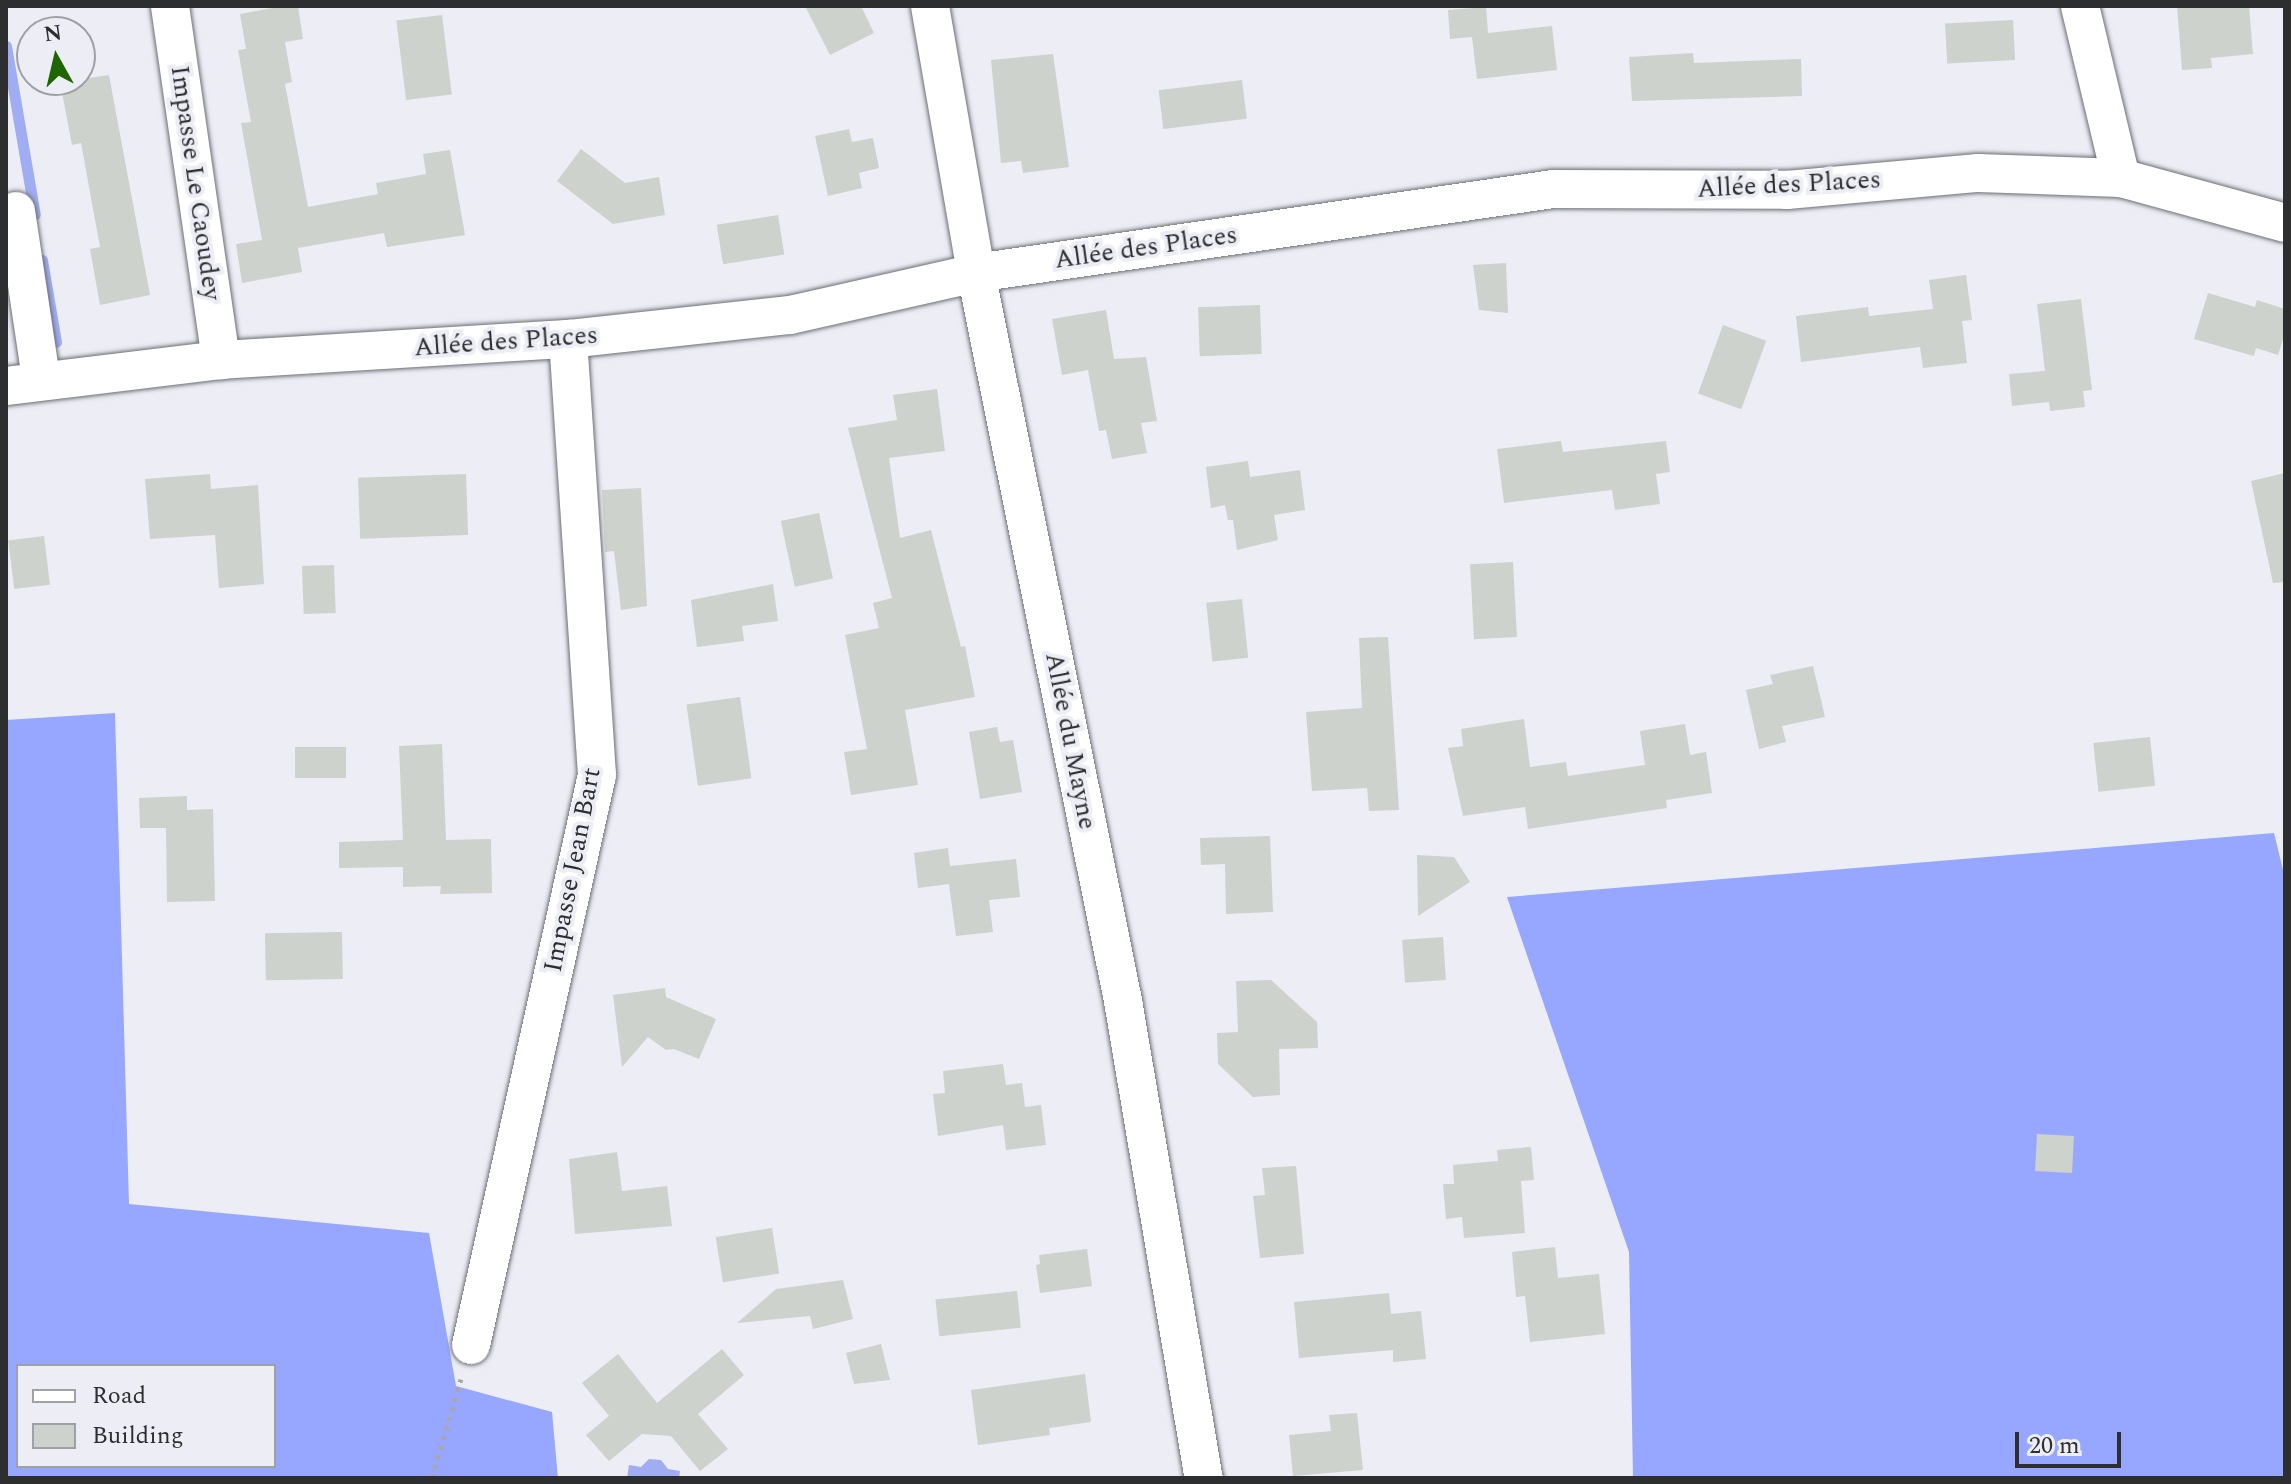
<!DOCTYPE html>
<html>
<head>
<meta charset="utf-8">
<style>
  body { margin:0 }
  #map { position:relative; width:2291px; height:1484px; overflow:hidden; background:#ecedf5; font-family:Spectral,serif }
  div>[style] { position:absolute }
  .forest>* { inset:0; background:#97a7ff }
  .water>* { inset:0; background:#a0adf3 }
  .stream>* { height:11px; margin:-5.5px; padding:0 5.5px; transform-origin:5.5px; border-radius:5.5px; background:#a0adf3 }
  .building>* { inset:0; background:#cdd2cc; transform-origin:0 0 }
  .path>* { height:5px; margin-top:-2.5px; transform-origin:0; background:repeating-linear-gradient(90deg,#a6a7ad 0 4px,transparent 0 10px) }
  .roads { filter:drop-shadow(0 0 2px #6d6f75) drop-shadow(0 0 2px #6d6f75) }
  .minor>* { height:38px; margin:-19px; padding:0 19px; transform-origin:19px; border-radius:19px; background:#fff }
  span { translate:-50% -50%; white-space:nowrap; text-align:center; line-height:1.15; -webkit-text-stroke:8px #ecedf5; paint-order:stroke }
  .street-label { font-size:26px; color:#2d2e30 }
  .frame { position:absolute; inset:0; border:8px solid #2d2e30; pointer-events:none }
  .legend { position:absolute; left:16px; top:1364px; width:260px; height:104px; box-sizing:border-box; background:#ecedf5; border:2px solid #a0a1a6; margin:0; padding:10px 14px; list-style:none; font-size:24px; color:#2d2e30 }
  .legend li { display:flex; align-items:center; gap:16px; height:40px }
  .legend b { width:40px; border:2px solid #a0a1a6 }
  .north { position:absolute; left:16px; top:16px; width:80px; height:80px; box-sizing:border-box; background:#ecedf5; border:2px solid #a0a1a6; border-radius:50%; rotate:352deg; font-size:22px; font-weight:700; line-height:32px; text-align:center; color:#2d2e30 }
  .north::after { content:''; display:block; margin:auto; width:28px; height:36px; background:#1e6700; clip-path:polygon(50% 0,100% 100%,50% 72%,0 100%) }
  .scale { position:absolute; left:2015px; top:1432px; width:106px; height:36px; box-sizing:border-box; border:4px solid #2d2e30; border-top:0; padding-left:10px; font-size:24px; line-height:28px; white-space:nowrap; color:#2d2e30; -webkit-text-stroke:6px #ecedf5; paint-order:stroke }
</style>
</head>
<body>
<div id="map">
  <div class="forest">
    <div style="clip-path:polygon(evenodd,115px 713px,129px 1204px,429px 1233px,456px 1386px,552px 1412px,558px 1478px,6px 1478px,6px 720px,115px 713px,18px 1366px,274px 1366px,274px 1466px,18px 1466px,18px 1366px)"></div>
    <div style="clip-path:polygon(2274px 833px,2285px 878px,2285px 1478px,1633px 1478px,1629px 1252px,1507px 897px)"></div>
  </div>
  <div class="water">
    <div style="clip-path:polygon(649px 1459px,661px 1460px,668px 1469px,680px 1471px,679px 1478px,627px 1478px,629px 1465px,641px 1467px)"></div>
  </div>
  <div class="stream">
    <div style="left:6px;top:46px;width:171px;rotate:80.3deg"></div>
    <div style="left:42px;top:260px;width:83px;rotate:80.3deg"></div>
  </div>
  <div class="building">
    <div style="clip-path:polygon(283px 6px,298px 6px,303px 39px,285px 42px,292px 82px,285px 84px,308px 207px,378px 194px,376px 183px,426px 174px,423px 154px,450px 150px,465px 235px,387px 247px,384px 233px,298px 248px,302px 272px,242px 283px,236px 244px,262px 240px,241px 123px,251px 122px,238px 50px,246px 49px,240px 14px)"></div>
    <div style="clip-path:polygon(805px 6px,861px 6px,874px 33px,830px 55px)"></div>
    <div style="clip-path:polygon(2177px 6px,2249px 6px,2253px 54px,2211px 58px,2212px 68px,2182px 70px)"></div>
    <div style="clip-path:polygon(1486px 7px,1488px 33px,1552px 26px,1557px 70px,1477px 79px,1472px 37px,1450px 39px,1448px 10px)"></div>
    <div style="left:442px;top:15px;width:80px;height:46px;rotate:83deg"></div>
    <div style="left:2013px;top:20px;width:40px;height:68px;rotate:87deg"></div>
    <div style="clip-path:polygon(1693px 53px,1694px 63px,1801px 59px,1802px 96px,1632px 101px,1629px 57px)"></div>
    <div style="clip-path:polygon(1053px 54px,1069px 167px,1023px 173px,1021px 161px,1001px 163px,991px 60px)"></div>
    <div style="clip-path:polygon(109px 75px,150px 295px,100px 305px,90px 249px,100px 247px,81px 143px,72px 145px,60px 82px)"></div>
    <div style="left:1242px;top:80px;width:39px;height:84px;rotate:83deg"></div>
    <div style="clip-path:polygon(849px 129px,852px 142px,873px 138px,879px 168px,859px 173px,862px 188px,828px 196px,815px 136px)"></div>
    <div style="clip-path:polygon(581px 149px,625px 183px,659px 177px,665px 215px,613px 224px,557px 181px)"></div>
    <div style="left:778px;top:215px;width:40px;height:62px;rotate:81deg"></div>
    <div style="clip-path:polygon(1506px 263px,1508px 313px,1479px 310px,1473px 265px)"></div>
    <div style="clip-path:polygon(1966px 275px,1972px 320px,1962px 321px,1967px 363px,1923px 368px,1920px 347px,1801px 362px,1796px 316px,1868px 307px,1869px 316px,1933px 309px,1929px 280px)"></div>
    <div style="clip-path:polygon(2208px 293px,2255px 307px,2257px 300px,2285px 309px,2285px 333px,2278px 355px,2256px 348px,2254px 356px,2194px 339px)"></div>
    <div style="clip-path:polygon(2081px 299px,2092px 390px,2083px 391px,2085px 407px,2050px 411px,2049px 402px,2012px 406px,2009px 374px,2045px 371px,2037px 304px)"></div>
    <div style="left:1260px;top:305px;width:49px;height:62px;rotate:88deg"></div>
    <div style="clip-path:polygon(1106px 310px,1114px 359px,1146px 357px,1157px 421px,1141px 423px,1147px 453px,1112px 459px,1106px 430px,1099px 431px,1088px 370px,1062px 375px,1052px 319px)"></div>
    <div style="left:1723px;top:325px;width:46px;height:73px;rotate:20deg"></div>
    <div style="clip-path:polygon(937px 389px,945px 451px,889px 458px,900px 538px,931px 530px,961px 647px,965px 646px,975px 697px,905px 710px,918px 785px,851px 795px,844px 752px,867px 749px,845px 635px,879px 628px,873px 603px,892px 598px,848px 428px,897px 420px,893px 395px)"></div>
    <div style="clip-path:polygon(1561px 441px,1563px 452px,1666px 441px,1670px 472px,1656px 474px,1660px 504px,1615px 510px,1612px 490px,1504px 503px,1497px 449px)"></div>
    <div style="clip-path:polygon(1248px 461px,1250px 477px,1300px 470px,1305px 510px,1274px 515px,1278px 540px,1237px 550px,1233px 520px,1228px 520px,1225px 505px,1211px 508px,1206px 467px)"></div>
    <div style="clip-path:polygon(2285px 473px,2285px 582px,2273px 583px,2251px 481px)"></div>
    <div style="clip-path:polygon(210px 474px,211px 489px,258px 485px,264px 584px,219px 588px,215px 535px,150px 539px,145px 479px)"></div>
    <div style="left:466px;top:474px;width:61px;height:108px;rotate:88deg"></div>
    <div style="clip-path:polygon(641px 488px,647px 606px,621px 610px,614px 551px,605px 552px,602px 490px)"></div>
    <div style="left:819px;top:513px;width:67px;height:39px;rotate:78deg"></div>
    <div style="left:44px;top:536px;width:49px;height:36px;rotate:83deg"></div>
    <div style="left:1513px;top:562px;width:75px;height:43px;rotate:87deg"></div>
    <div style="left:334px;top:565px;width:48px;height:32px;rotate:88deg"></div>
    <div style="clip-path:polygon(773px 584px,778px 621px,742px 626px,744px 641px,697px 647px,691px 600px)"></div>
    <div style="left:1242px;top:599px;width:59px;height:36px;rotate:84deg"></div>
    <div style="clip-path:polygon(1388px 637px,1399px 810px,1369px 811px,1367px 788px,1312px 791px,1306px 712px,1362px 708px,1359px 638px)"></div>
    <div style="clip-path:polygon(1813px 666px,1825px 717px,1782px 726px,1786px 742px,1759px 749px,1746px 690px,1773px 684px,1770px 675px)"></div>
    <div style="left:740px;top:697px;width:82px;height:54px;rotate:82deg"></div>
    <div style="clip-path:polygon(1524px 719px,1530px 767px,1566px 762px,1568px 776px,1645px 765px,1640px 731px,1685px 724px,1690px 755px,1706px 752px,1712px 793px,1666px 800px,1667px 808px,1528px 829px,1525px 807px,1463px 816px,1448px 748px,1463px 746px,1461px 729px)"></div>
    <div style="clip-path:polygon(997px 727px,1000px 742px,1013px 740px,1022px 792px,980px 799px,969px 732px)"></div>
    <div style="left:2150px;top:737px;width:49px;height:57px;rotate:84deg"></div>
    <div style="clip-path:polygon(442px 744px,446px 840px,491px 839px,492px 893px,440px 894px,441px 886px,403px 887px,403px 867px,339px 868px,339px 842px,403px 840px,399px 746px)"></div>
    <div style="left:346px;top:747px;width:31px;height:51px;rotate:90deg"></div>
    <div style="clip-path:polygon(187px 796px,187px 810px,213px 809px,215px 901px,167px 902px,166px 828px,140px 828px,139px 798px)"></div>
    <div style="clip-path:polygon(1270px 836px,1273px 912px,1226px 914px,1225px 864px,1201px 865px,1200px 838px)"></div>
    <div style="clip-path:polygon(948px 848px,950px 866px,1016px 859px,1020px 897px,989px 900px,993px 932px,956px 936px,949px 884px,918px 888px,914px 853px)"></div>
    <div style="clip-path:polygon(1417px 855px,1454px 857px,1470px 882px,1418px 916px)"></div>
    <div style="left:342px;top:932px;width:47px;height:77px;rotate:89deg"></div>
    <div style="left:1443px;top:937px;width:43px;height:41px;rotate:86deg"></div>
    <div style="clip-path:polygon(1271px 980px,1317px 1022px,1318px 1048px,1279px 1049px,1280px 1095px,1253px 1097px,1218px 1064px,1217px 1033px,1238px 1032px,1236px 981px)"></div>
    <div style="clip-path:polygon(665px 988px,666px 997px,716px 1019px,699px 1059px,674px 1049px,666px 1050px,648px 1037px,622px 1067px,613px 995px)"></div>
    <div style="clip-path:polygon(1003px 1064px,1006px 1085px,1022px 1083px,1025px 1107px,1041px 1105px,1046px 1145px,1006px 1150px,1003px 1125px,938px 1136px,933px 1094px,945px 1093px,943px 1071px)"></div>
    <div style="left:2037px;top:1134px;width:37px;height:37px;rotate:3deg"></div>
    <div style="clip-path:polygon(1531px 1147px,1534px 1180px,1521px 1181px,1525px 1233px,1464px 1238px,1462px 1217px,1446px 1219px,1443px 1184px,1454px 1184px,1453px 1165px,1498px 1161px,1497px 1150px)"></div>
    <div style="clip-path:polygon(617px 1152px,622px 1191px,667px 1186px,672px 1226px,575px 1234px,569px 1159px)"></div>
    <div style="clip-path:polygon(1296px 1166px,1304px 1254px,1260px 1258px,1253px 1196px,1265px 1195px,1262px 1168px)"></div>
    <div style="left:772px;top:1228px;width:46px;height:57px;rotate:81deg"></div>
    <div style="clip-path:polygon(1555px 1247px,1558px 1278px,1599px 1274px,1605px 1334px,1530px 1342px,1525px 1296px,1516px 1297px,1512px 1252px)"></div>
    <div style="clip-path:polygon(1087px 1249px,1092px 1286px,1040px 1293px,1036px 1265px,1040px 1264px,1039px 1255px)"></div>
    <div style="clip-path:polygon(843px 1280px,853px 1319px,813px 1329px,810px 1316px,737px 1323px,776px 1289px)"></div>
    <div style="left:1017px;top:1291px;width:37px;height:82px;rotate:84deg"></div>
    <div style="clip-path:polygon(1389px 1293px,1391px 1314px,1421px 1311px,1426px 1359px,1393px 1362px,1393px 1350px,1299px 1358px,1294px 1302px)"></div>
    <div style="clip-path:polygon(881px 1344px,890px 1380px,854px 1384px,846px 1353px)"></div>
    <div style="clip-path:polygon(722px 1349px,744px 1375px,698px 1414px,728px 1449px,700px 1471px,671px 1436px,642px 1434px,609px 1461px,586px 1435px,609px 1416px,582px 1383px,618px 1354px,657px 1403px)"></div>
    <div style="clip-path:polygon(1085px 1374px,1091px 1422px,1049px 1428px,1050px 1435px,978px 1445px,971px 1390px)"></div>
    <div style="clip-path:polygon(1357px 1413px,1363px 1470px,1293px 1476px,1289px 1435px,1331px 1431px,1329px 1415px)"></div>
  </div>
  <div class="path">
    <div style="left:432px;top:1478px;width:103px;rotate:-73.7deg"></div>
  </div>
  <div class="roads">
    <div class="minor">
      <div style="left:170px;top:6px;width:358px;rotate:81.8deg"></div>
      <div style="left:930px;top:6px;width:271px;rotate:80.2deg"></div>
      <div style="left:976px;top:273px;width:743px;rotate:78.58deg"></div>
      <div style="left:1123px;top:1001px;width:484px;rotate:80.4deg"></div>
      <div style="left:2080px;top:6px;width:177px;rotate:76.6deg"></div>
      <div style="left:16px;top:211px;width:170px;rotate:81.5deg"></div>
      <div style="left:6px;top:386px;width:217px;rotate:-6.9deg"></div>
      <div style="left:221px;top:360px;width:348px;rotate:-3.5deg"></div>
      <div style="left:568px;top:339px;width:223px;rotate:-6.2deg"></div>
      <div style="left:790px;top:315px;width:191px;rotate:-12.7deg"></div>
      <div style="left:976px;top:273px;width:583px;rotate:-8.28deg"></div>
      <div style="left:1553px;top:189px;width:234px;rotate:0.2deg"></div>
      <div style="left:1787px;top:190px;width:192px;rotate:-5.1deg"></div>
      <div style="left:1978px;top:173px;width:143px;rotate:2deg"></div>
      <div style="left:2121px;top:178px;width:170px;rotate:15.3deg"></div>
      <div style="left:471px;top:1345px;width:584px;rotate:-77.54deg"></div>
      <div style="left:597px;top:775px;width:437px;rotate:-93.8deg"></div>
    </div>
  </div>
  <div class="street-label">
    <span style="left:195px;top:183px;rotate:82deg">Impasse Le Caoudey</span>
    <span style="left:1789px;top:185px;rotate:-3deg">Allée des Places</span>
    <span style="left:1146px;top:248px;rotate:-8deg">Allée des Places</span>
    <span style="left:506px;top:342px;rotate:-4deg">Allée des Places</span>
    <span style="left:1070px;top:741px;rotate:79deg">Allée du Mayne</span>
    <span style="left:573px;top:870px;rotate:-79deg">Impasse Jean Bart</span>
  </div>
  <div class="frame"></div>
  <ul class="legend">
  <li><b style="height:10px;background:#fff"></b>Road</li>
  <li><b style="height:22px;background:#cdd2cc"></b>Building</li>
  </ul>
  <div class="north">N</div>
  <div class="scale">20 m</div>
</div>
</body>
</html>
